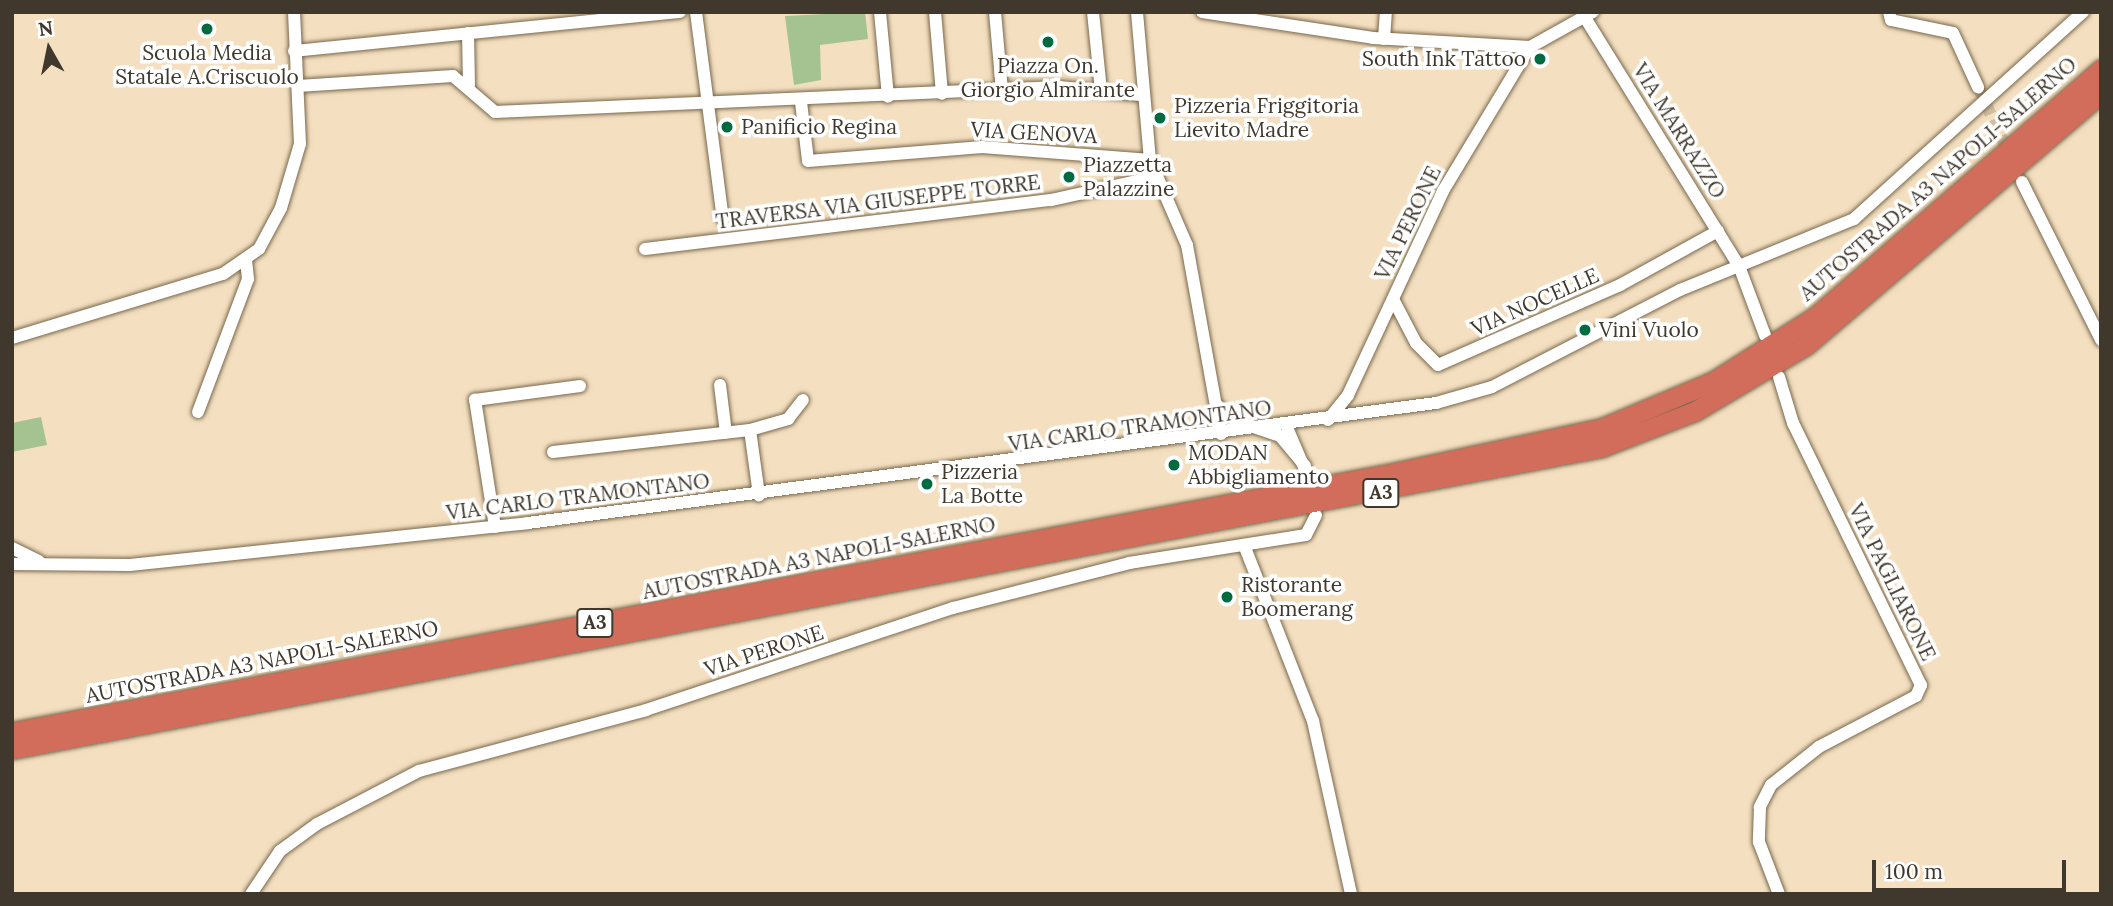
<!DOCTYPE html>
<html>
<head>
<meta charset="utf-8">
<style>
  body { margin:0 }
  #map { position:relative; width:2113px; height:906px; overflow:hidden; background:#f4e0c0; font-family:Lora,serif }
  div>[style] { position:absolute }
  .green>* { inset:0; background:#a4c390 }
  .minor-tunnel>* { height:12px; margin-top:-6px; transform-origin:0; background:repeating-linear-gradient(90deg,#d0bea2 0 12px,transparent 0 18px) }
  .roads { filter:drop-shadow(0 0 2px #79674c) drop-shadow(0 0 2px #79674c) }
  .minor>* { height:12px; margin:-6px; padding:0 6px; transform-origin:6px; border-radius:6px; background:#fff }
  .highway>* { height:19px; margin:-9.5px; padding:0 9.5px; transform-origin:9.5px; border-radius:9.5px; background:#d26c5b }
  .dots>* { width:19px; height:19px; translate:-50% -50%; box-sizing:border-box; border:4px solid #fff; border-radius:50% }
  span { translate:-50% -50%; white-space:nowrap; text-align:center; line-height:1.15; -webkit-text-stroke:7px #fff; paint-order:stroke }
  .shield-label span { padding:2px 5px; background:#fff; border:2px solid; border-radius:5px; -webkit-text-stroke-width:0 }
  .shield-label { font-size:19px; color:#40382c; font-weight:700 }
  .poi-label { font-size:21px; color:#40382c }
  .right { translate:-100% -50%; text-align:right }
  .left { translate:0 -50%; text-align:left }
  .street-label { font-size:21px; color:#40382c }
  .frame { position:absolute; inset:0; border:14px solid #40382c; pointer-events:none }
  .north { position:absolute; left:14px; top:14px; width:70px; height:70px; -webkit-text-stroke:5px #fff; paint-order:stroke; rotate:351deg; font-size:19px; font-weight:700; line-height:28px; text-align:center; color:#40382c }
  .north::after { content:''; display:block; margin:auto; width:24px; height:32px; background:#40382c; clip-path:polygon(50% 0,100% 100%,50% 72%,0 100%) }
  .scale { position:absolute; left:1872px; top:860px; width:194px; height:32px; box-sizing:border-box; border:4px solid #40382c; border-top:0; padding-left:9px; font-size:21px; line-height:24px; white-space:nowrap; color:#40382c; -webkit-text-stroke:5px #fff; paint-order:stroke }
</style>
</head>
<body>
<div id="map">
  <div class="green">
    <div style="clip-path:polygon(865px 12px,868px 39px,820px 45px,821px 80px,794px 85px,785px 16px)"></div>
    <div style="clip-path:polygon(41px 417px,47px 445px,12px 452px,12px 423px)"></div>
  </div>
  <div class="minor-tunnel">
    <div style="left:1978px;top:87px;width:105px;rotate:65.1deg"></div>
  </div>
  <div class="roads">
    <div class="minor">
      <div style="left:696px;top:12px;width:209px;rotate:82.6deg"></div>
      <div style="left:880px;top:12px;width:85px;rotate:84.6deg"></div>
      <div style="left:935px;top:12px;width:82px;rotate:85.1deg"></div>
      <div style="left:995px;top:12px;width:79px;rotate:84.9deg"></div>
      <div style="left:1093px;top:12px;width:79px;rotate:84.2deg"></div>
      <div style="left:1137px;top:12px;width:149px;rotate:85deg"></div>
      <div style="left:1150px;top:160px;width:93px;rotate:66.5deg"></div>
      <div style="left:1187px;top:245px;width:192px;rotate:79.8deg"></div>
      <div style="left:1202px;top:12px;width:173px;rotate:8.6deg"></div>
      <div style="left:1373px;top:38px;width:157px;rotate:3.3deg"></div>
      <div style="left:1889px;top:12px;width:8px;rotate:76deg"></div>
      <div style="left:1891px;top:20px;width:63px;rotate:11.8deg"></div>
      <div style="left:1953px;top:33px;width:60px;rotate:65.2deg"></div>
      <div style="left:1584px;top:16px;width:294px;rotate:58.2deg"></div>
      <div style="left:1739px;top:266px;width:74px;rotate:69.4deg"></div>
      <div style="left:468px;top:33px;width:52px;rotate:88.9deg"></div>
      <div style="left:1384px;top:39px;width:27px;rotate:-86deg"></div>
      <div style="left:1530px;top:47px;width:72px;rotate:-29.1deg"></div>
      <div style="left:294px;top:51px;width:388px;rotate:-5.8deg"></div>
      <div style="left:298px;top:86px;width:155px;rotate:-3.7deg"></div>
      <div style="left:453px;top:76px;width:55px;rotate:40.6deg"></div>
      <div style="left:495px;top:112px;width:565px;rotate:-2.54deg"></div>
      <div style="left:1059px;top:87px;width:82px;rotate:5.6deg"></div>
      <div style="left:801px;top:102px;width:59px;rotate:83.2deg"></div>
      <div style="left:808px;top:161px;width:175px;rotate:-4.6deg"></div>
      <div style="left:982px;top:147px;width:169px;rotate:4.4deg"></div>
      <div style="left:2022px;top:182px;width:177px;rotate:63.4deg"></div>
      <div style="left:645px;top:249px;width:409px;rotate:-6.9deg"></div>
      <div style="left:1051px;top:200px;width:107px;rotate:-12.5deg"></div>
      <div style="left:1393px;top:299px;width:50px;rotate:62.4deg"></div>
      <div style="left:1416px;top:343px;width:31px;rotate:45deg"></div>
      <div style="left:1438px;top:365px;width:199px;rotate:-23.7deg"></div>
      <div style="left:1620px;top:285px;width:112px;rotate:-28.9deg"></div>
      <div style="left:12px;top:338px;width:220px;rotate:-16.9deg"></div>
      <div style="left:223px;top:274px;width:44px;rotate:-34.8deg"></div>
      <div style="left:259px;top:249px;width:47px;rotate:-61.8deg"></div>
      <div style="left:281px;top:208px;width:67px;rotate:-73.5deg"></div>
      <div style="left:300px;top:144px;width:132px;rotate:-92.6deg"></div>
      <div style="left:1779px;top:377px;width:48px;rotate:73.1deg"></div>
      <div style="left:1793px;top:423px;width:292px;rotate:64deg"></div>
      <div style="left:1921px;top:685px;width:12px;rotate:114deg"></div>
      <div style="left:1916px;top:696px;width:110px;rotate:152.3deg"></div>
      <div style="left:1819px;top:747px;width:61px;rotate:141.6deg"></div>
      <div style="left:1771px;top:785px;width:25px;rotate:117deg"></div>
      <div style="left:1760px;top:807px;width:35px;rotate:92deg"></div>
      <div style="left:1759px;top:842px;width:56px;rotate:69deg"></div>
      <div style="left:720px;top:385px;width:48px;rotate:82.9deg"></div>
      <div style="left:1217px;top:405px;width:25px;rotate:40deg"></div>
      <div style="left:1236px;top:421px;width:46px;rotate:18.8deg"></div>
      <div style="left:1280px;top:436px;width:39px;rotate:50deg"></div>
      <div style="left:198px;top:412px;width:142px;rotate:-69.4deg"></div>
      <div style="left:248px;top:279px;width:19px;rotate:-96deg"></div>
      <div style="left:1328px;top:420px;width:32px;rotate:-51deg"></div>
      <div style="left:1348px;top:395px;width:225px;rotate:-65deg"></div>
      <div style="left:1443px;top:191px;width:168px;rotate:-58.9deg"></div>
      <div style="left:1286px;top:425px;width:59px;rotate:66.9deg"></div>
      <div style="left:750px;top:430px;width:66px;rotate:82.1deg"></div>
      <div style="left:553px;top:452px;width:198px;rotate:-6.4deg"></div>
      <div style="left:750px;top:430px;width:40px;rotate:-16deg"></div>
      <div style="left:788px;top:419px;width:24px;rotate:-52deg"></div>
      <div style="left:495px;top:527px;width:129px;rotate:-98.9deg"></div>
      <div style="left:475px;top:400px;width:106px;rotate:-7.6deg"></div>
      <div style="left:1244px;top:545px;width:189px;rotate:68.6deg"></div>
      <div style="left:1313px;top:721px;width:177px;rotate:77.6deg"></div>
      <div style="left:12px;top:548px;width:30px;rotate:26deg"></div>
      <div style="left:12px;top:564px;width:118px;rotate:0.5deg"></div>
      <div style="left:130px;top:565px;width:400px;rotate:-6deg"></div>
      <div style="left:528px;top:523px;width:916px;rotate:-7.53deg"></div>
      <div style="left:1436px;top:403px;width:58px;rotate:-15.9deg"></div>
      <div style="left:1492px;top:387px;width:212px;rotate:-27.3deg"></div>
      <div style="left:1680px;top:290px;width:188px;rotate:-22.2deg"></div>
      <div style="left:1854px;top:219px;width:309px;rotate:-42.1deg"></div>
      <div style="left:251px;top:894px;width:52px;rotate:-56deg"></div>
      <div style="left:280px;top:851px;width:46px;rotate:-36.1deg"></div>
      <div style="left:317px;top:824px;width:115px;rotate:-27.5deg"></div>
      <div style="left:419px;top:771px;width:235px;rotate:-15deg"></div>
      <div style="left:646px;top:710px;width:324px;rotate:-18.4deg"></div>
      <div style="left:953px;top:608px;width:182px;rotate:-14.3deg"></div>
      <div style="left:1129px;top:563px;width:179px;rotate:-9deg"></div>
      <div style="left:1306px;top:535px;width:22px;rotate:-63deg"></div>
    </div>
    <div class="highway">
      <div style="left:12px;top:732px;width:1395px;rotate:-10.62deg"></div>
      <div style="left:1383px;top:475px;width:224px;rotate:-12.1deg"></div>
      <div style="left:1602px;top:428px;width:121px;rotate:-22.8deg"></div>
      <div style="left:1714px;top:381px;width:120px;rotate:-32.4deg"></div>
      <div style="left:1815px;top:317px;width:379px;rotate:-40.9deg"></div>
      <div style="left:12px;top:749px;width:1618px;rotate:-10.75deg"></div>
      <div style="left:1602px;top:447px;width:100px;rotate:-21.2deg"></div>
      <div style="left:1695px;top:411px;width:129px;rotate:-30.7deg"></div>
      <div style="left:1806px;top:345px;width:388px;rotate:-40.5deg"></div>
    </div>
  </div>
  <div class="dots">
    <div style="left:207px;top:29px;background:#006a41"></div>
    <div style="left:1048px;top:42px;background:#006a41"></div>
    <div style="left:1540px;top:59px;background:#006a41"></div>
    <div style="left:1160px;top:118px;background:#006a41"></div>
    <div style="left:727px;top:127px;background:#006a41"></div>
    <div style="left:1069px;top:177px;background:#006a41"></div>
    <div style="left:1585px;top:330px;background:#006a41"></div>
    <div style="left:1174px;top:465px;background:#006a41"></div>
    <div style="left:927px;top:484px;background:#006a41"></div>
    <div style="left:1227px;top:597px;background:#006a41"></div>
  </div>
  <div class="shield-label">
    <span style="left:1381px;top:493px">A3</span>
    <span style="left:595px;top:623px">A3</span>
  </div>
  <div class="poi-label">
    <span style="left:207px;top:65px">Scuola Media<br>Statale A.Criscuolo</span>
    <span class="right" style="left:1526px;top:59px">South Ink Tattoo</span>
    <span style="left:1048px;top:78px">Piazza On.<br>Giorgio Almirante</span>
    <span class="left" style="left:1174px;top:118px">Pizzeria Friggitoria<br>Lievito Madre</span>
    <span class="left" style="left:741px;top:127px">Panificio Regina</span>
    <span class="left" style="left:1083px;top:177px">Piazzetta<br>Palazzine</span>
    <span class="left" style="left:1599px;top:330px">Vini Vuolo</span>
    <span class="left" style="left:1188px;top:465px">MODAN<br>Abbigliamento</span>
    <span class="left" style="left:941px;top:484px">Pizzeria<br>La Botte</span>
    <span class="left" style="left:1241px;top:597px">Ristorante<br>Boomerang</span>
  </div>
  <div class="street-label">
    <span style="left:1679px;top:131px;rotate:58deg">VIA MARRAZZO</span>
    <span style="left:1034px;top:133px;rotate:3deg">VIA GENOVA</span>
    <span style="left:1938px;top:179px;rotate:-41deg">AUTOSTRADA A3 NAPOLI-SALERNO</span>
    <span style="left:878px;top:202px;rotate:-7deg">TRAVERSA VIA GIUSEPPE TORRE</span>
    <span style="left:1408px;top:223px;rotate:-64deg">VIA PERONE</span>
    <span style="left:1535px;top:302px;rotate:-24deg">VIA NOCELLE</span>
    <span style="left:1140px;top:426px;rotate:-8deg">VIA CARLO TRAMONTANO</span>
    <span style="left:578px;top:497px;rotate:-7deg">VIA CARLO TRAMONTANO</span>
    <span style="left:819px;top:558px;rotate:-11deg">AUTOSTRADA A3 NAPOLI-SALERNO</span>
    <span style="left:1892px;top:582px;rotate:64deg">VIA PAGLIARONE</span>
    <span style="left:764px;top:651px;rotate:-18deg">VIA PERONE</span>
    <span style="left:262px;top:662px;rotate:-11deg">AUTOSTRADA A3 NAPOLI-SALERNO</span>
  </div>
  <div class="frame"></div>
  <div class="north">N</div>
  <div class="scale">100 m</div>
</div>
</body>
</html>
